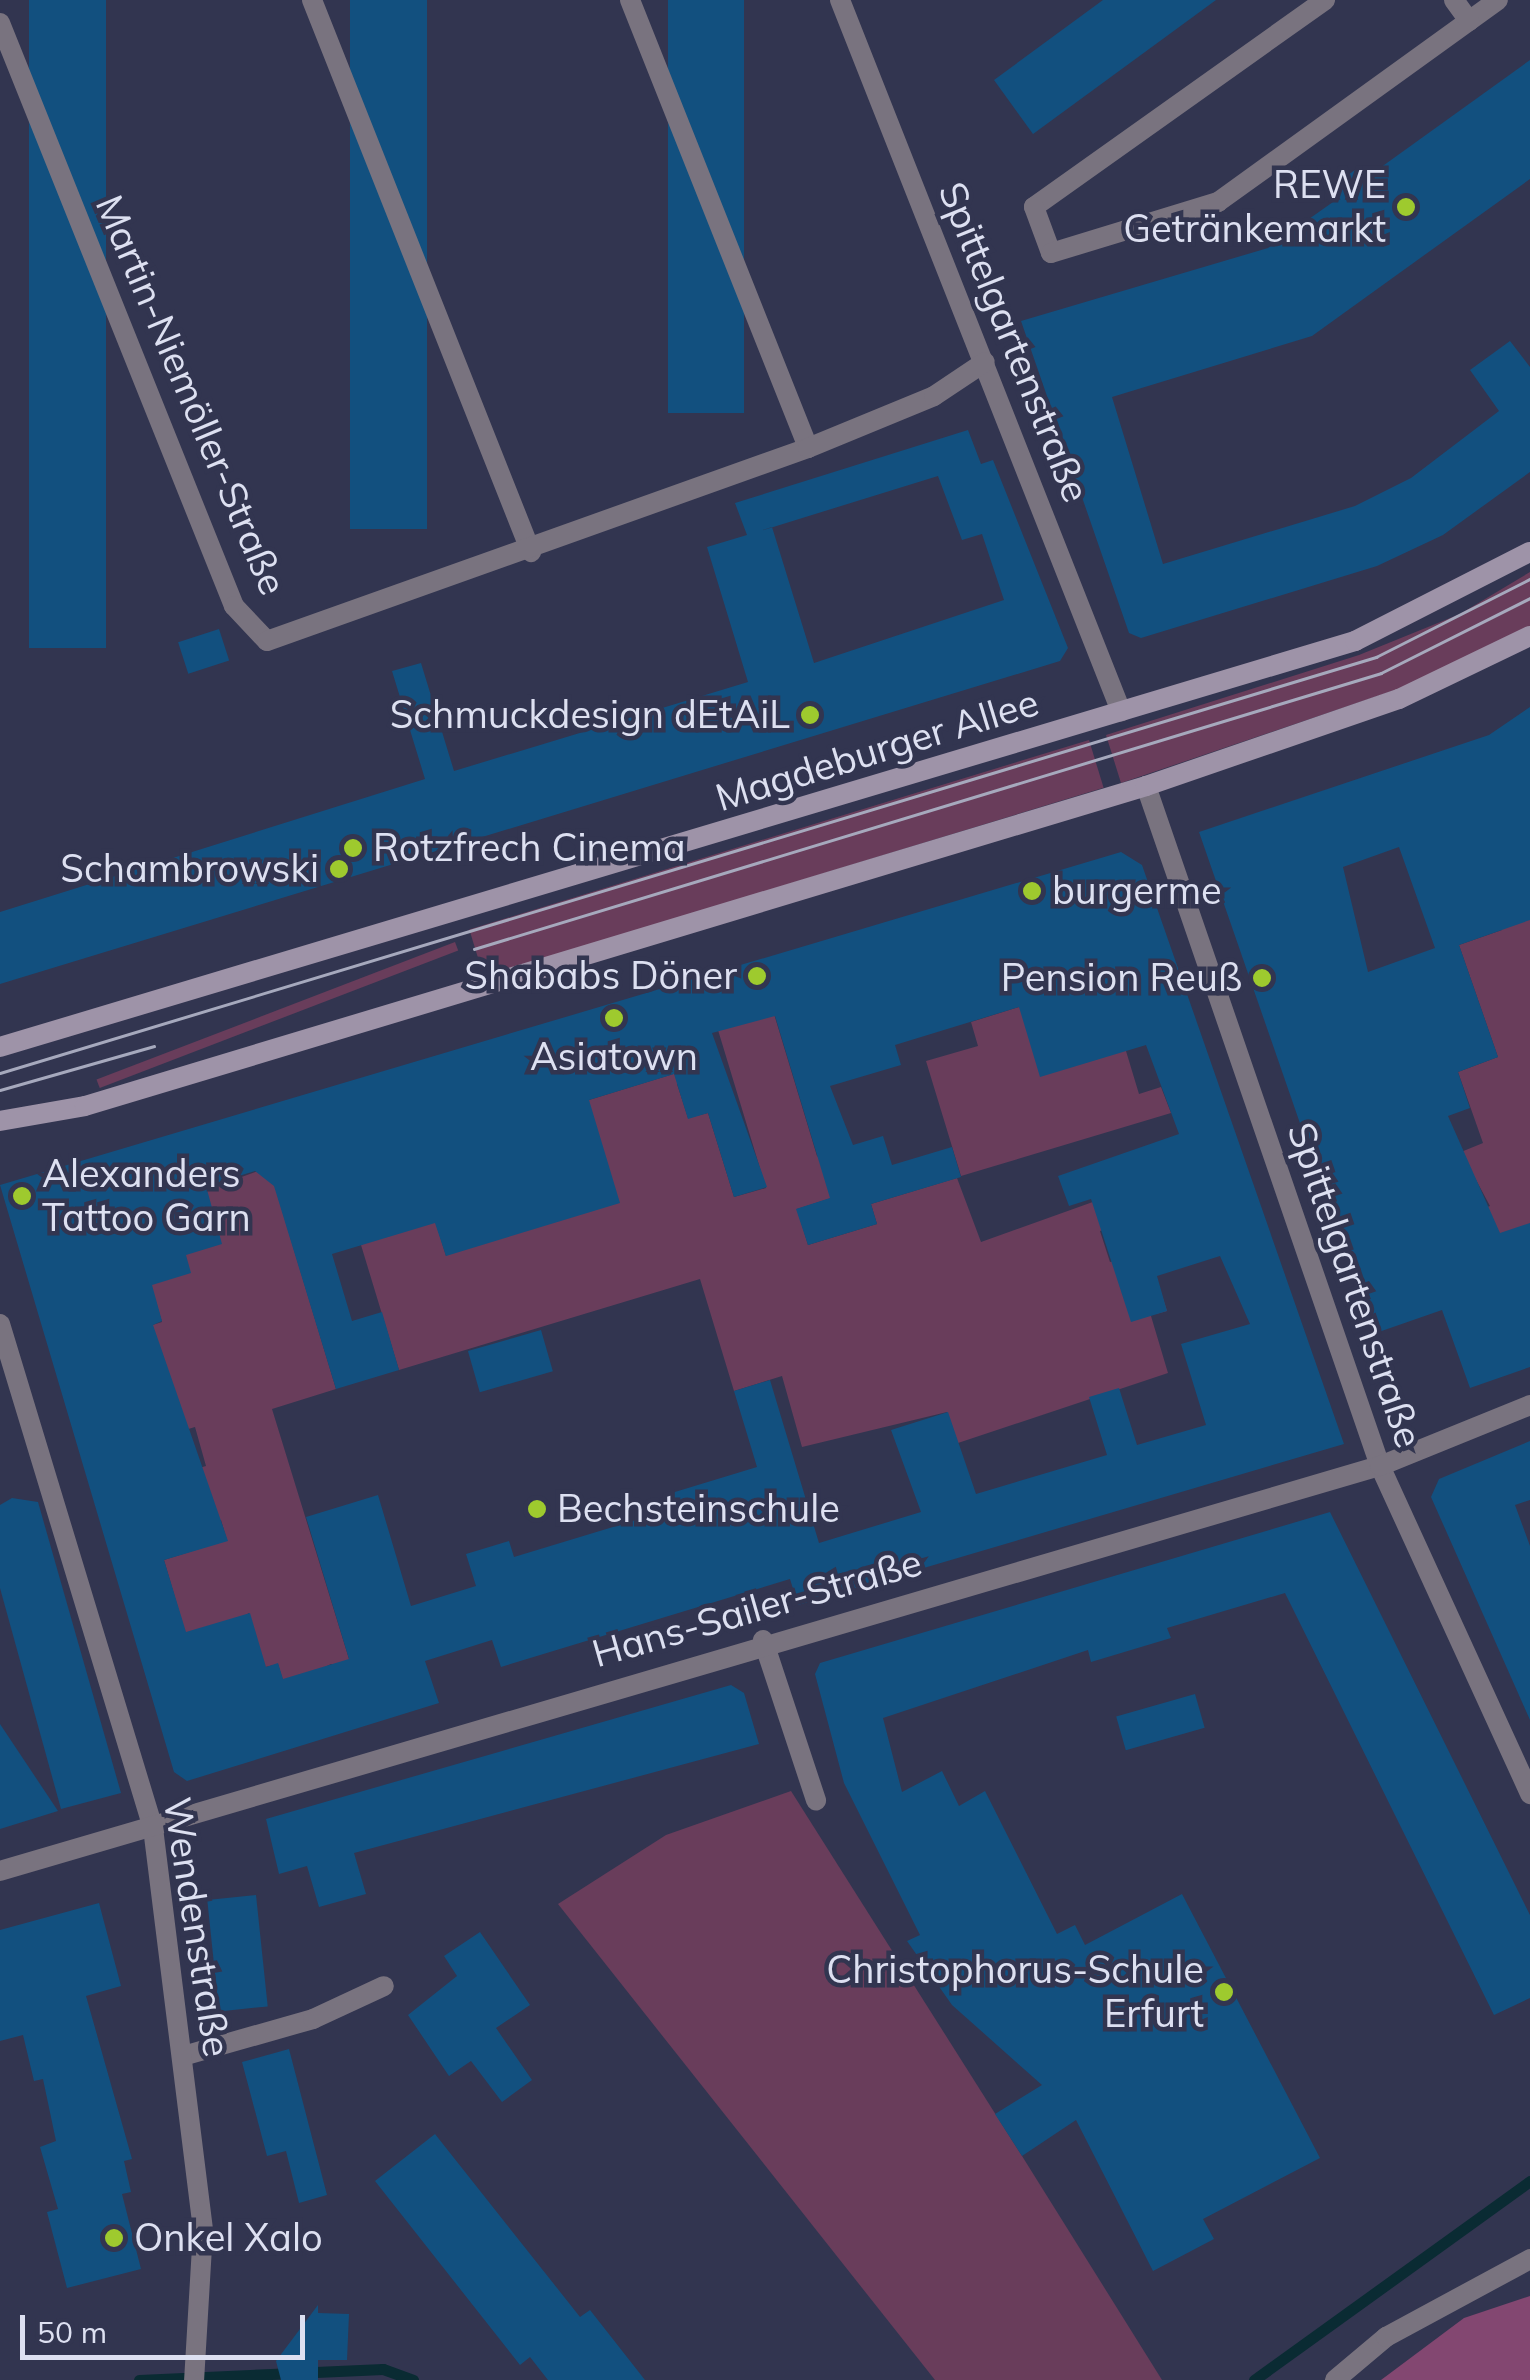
<!DOCTYPE html>
<html>
<head>
<meta charset="utf-8">
<style>
  body { margin:0 }
  #map { position:relative; width:1530px; height:2380px; overflow:hidden; background:#323550; font-family:Mulish,sans-serif }
  div>[style] { position:absolute }
  .green>* { inset:0; background:#693d5b; transform-origin:0 0 }
  .forest>* { inset:0; background:#834771 }
  .stream>* { height:11px; margin:-5.5px; padding:0 5.5px; transform-origin:5.5px; border-radius:5.5px; background:#0a2b33 }
  .building>* { inset:0; background:#12507f; transform-origin:0 0 }
  .lane>* { height:20px; margin:-10px; padding:0 10px; transform-origin:10px; border-radius:10px; background:#79737f }
  .street>* { height:20px; margin:-10px; padding:0 10px; transform-origin:10px; border-radius:10px; background:#79737f }
  .secondary>* { height:20px; margin:-10px; padding:0 10px; transform-origin:10px; border-radius:10px; background:#9e93a8 }
  .tram>* { height:2.5px; margin:-1.25px; padding:0 1.25px; transform-origin:1.25px; border-radius:1.25px; background:#a6a9bd }
  .dots>* { width:28px; height:28px; translate:-50% -50%; box-sizing:border-box; border:5px solid #323550; border-radius:50% }
  span { translate:-50% -50%; white-space:nowrap; text-align:center; line-height:1.15; -webkit-text-stroke:9px #323550; paint-order:stroke }
  .poi-label { font-size:38px; color:#dde0f1 }
  .right { translate:-100% -50%; text-align:right }
  .left { translate:0 -50%; text-align:left }
  .street-label { font-size:38px; color:#dde0f1 }
  .scale { position:absolute; left:20px; top:2315px; width:285px; height:45px; box-sizing:border-box; border:5px solid #dde0f1; border-top:0; padding-left:12px; font-size:30px; line-height:35px; white-space:nowrap; color:#dde0f1; -webkit-text-stroke:8px #323550; paint-order:stroke }
</style>
</head>
<body>
<div id="map">
  <div class="green">
    <div style="clip-path:polygon(1530px 572px,1530px 631px,1481px 661px,1121px 783px,1106px 735px,1359px 655px,1460px 614px)"></div>
    <div style="left:1089px;top:740px;width:50px;height:648px;rotate:73deg"></div>
    <div style="clip-path:polygon(1530px 879px,1530px 1248px,1451px 1220px,1490px 1206px,1461px 1152px,1483px 1143px,1458px 1072px,1498px 1057px,1459px 945px,1502px 930px,1489px 894px)"></div>
    <div style="left:455px;top:942px;width:9px;height:384px;rotate:69deg"></div>
    <div style="clip-path:polygon(1019px 1007px,1126px 1051px,1139px 1094px,1161px 1087px,1171px 1113px,961px 1176px,926px 1061px,978px 1046px,971px 1022px)"></div>
    <div style="clip-path:polygon(774px 1014px,817px 1156px,866px 1187px,797px 1209px,808px 1245px,877px 1224px,871px 1204px,957px 1178px,981px 1242px,1157px 1179px,1202px 1199px,1100px 1231px,1110px 1262px,1130px 1257px,1154px 1270px,1167px 1311px,1156px 1314px,1148px 1287px,1151px 1316px,1168px 1373px,958px 1443px,947px 1412px,802px 1447px,782px 1376px,734px 1391px,700px 1279px,399px 1370px,361px 1245px,433px 1214px,446px 1256px,589px 1100px,696px 1067px,677px 1084px,688px 1118px,708px 1113px,734px 1197px,766px 1188px,718px 1030px)"></div>
    <div style="clip-path:polygon(269px 1167px,336px 1389px,272px 1409px,353px 1672px,331px 1664px,285px 1687px,278px 1664px,261px 1668px,249px 1613px,191px 1652px,164px 1560px,227px 1540px,221px 1520px,167px 1536px,192px 1470px,206px 1466px,195px 1427px,129px 1447px,104px 1340px,162px 1322px,151px 1285px,170px 1203px)"></div>
    <div style="clip-path:polygon(791px 1791px,1022px 2156px,1162px 2380px,935px 2380px,558px 1904px,666px 1835px)"></div>
  </div>
  <div class="forest">
    <div style="clip-path:polygon(1530px 2296px,1530px 2380px,1381px 2380px,1464px 2318px)"></div>
  </div>
  <div class="stream">
    <div style="left:139px;top:2380px;width:244px;rotate:-2.6deg"></div>
    <div style="left:383px;top:2369px;width:32px;rotate:20deg"></div>
    <div style="left:1254px;top:2380px;width:340px;rotate:-35.8deg"></div>
  </div>
  <div class="building">
    <div style="left:29px;top:0;width:77px;height:648px"></div>
    <div style="left:350px;top:0;width:77px;height:529px"></div>
    <div style="left:668px;top:0;width:76px;height:413px"></div>
    <div style="clip-path:polygon(1103px 0,1216px 0,1033px 134px,994px 80px)"></div>
    <div style="clip-path:polygon(1530px 60px,1530px 179px,1312px 336px,1112px 397px,1163px 564px,1355px 506px,1411px 478px,1499px 411px,1470px 370px,1510px 341px,1530px 367px,1530px 472px,1443px 535px,1377px 566px,1141px 638px,1129px 633px,1021px 321px,1268px 248px,1333px 202px,1326px 191px,1359px 167px,1366px 178px)"></div>
    <div style="clip-path:polygon(evenodd,968px 430px,981px 464px,993px 460px,1068px 648px,1060px 661px,0 984px,0 912px,425px 779px,392px 671px,421px 663px,454px 771px,748px 682px,707px 547px,747px 535px,735px 503px,968px 430px,938px 476px,962px 540px,982px 534px,1004px 600px,814px 663px,772px 527px,757px 532px,938px 476px)"></div>
    <div style="left:219px;top:629px;width:33px;height:43px;rotate:72deg"></div>
    <div style="clip-path:polygon(evenodd,1530px 707px,1530px 920px,1459px 945px,1498px 1057px,1458px 1072px,1470px 1108px,1448px 1116px,1500px 1233px,1530px 1223px,1530px 1367px,1470px 1388px,1442px 1310px,1373px 1334px,1199px 832px,1489px 735px,1530px 707px,1399px 847px,1435px 948px,1368px 972px,1343px 867px,1399px 847px)"></div>
    <div style="clip-path:polygon(evenodd,1121px 852px,1142px 865px,1344px 1444px,798px 1605px,790px 1579px,501px 1667px,492px 1640px,425px 1661px,439px 1703px,187px 1781px,174px 1772px,0 1185px,1121px 852px,1019px 1007px,1040px 1077px,1146px 1045px,1179px 1134px,1058px 1176px,1069px 1206px,1091px 1199px,1131px 1322px,1167px 1311px,1157px 1276px,1220px 1256px,1250px 1324px,1181px 1344px,1206px 1425px,1137px 1445px,1119px 1388px,1089px 1397px,1107px 1455px,976px 1494px,948px 1412px,891px 1430px,921px 1512px,819px 1543px,770px 1380px,734px 1391px,757px 1467px,665px 1495px,669px 1510px,514px 1557px,509px 1541px,466px 1554px,476px 1586px,411px 1606px,378px 1495px,306px 1517px,349px 1659px,283px 1679px,278px 1663px,266px 1667px,250px 1613px,186px 1632px,164px 1560px,228px 1541px,153px 1325px,162px 1321px,152px 1285px,191px 1273px,186px 1255px,222px 1244px,206px 1186px,255px 1171px,274px 1186px,336px 1389px,399px 1370px,382px 1312px,352px 1321px,332px 1254px,435px 1223px,446px 1256px,620px 1203px,589px 1100px,674px 1074px,688px 1119px,708px 1113px,734px 1197px,767px 1187px,712px 1033px,775px 1016px,830px 1198px,796px 1209px,808px 1245px,877px 1224px,871px 1204px,961px 1177px,952px 1147px,892px 1165px,883px 1136px,853px 1145px,830px 1086px,901px 1065px,895px 1045px,1019px 1007px)"></div>
    <div style="left:541px;top:1330px;width:43px;height:76px;rotate:74deg"></div>
    <div style="clip-path:polygon(1530px 1441px,1530px 1500px,1515px 1505px,1530px 1546px,1530px 1720px,1431px 1497px,1439px 1479px)"></div>
    <div style="clip-path:polygon(12px 1498px,38px 1502px,121px 1793px,61px 1809px,0 1588px,0 1505px)"></div>
    <div style="clip-path:polygon(1330px 1512px,1530px 1915px,1530px 1998px,1494px 2015px,1285px 1593px,1167px 1628px,1171px 1638px,1091px 1662px,1088px 1650px,883px 1718px,902px 1792px,942px 1771px,959px 1806px,985px 1791px,1057px 1934px,1075px 1925px,1085px 1945px,1182px 1894px,1320px 2158px,1203px 2219px,1214px 2239px,1153px 2271px,1076px 2120px,1022px 2156px,995px 2114px,1042px 2085px,952px 2005px,907px 1941px,920px 1935px,844px 1783px,815px 1674px,820px 1663px)"></div>
    <div style="clip-path:polygon(731px 1685px,744px 1693px,759px 1744px,354px 1853px,366px 1894px,319px 1907px,307px 1866px,279px 1874px,266px 1819px)"></div>
    <div style="left:1195px;top:1694px;width:35px;height:82px;rotate:74deg"></div>
    <div style="clip-path:polygon(0 1724px,58px 1811px,0 1829px)"></div>
    <div style="left:256px;top:1895px;width:112px;height:49px;rotate:84deg"></div>
    <div style="clip-path:polygon(99px 1903px,121px 1986px,86px 1996px,132px 2159px,124px 2161px,131px 2192px,122px 2194px,141px 2269px,67px 2288px,47px 2212px,58px 2209px,40px 2147px,56px 2141px,43px 2079px,34px 2081px,23px 2035px,0 2041px,0 1930px)"></div>
    <div style="clip-path:polygon(480px 1932px,530px 2005px,496px 2028px,532px 2080px,502px 2102px,471px 2061px,449px 2076px,408px 2015px,457px 1976px,444px 1956px)"></div>
    <div style="clip-path:polygon(289px 2049px,327px 2195px,299px 2203px,286px 2151px,267px 2156px,242px 2062px)"></div>
    <div style="clip-path:polygon(435px 2134px,580px 2317px,590px 2310px,645px 2380px,548px 2380px,530px 2357px,520px 2365px,375px 2181px)"></div>
    <div style="clip-path:polygon(318px 2305px,318px 2313px,349px 2314px,347px 2360px,318px 2360px,318px 2380px,281px 2380px,276px 2361px)"></div>
  </div>
  <div class="lane">
    <div style="left:312px;top:0;width:594px;rotate:68.36deg"></div>
    <div style="left:630px;top:0;width:482px;rotate:68.3deg"></div>
    <div style="left:1325px;top:0;width:357px;rotate:144.6deg"></div>
    <div style="left:1034px;top:207px;width:49px;rotate:69.7deg"></div>
    <div style="left:1051px;top:253px;width:175px;rotate:-17deg"></div>
    <div style="left:1218px;top:202px;width:345px;rotate:-35.8deg"></div>
    <div style="left:1454px;top:0;width:26px;rotate:54deg"></div>
    <div style="left:0;top:23px;width:628px;rotate:68.13deg"></div>
    <div style="left:234px;top:606px;width:48px;rotate:46.7deg"></div>
    <div style="left:763px;top:1640px;width:169px;rotate:71.7deg"></div>
    <div style="left:183px;top:2056px;width:135px;rotate:-15.9deg"></div>
    <div style="left:313px;top:2019px;width:78px;rotate:-24.9deg"></div>
  </div>
  <div class="street">
    <div style="left:840px;top:0;width:765px;rotate:68.44deg"></div>
    <div style="left:267px;top:641px;width:574px;rotate:-19.63deg"></div>
    <div style="left:808px;top:448px;width:136px;rotate:-22.4deg"></div>
    <div style="left:934px;top:396px;width:61px;rotate:-33.7deg"></div>
    <div style="left:1146px;top:786px;width:719px;rotate:71.01deg"></div>
    <div style="left:1380px;top:1466px;width:361px;rotate:65.4deg"></div>
    <div style="left:0;top:1324px;width:527px;rotate:73.11deg"></div>
    <div style="left:153px;top:1828px;width:405px;rotate:82.9deg"></div>
    <div style="left:203px;top:2230px;width:150px;rotate:93.4deg"></div>
    <div style="left:0;top:1871px;width:1438px;rotate:-16.36deg"></div>
    <div style="left:1380px;top:1466px;width:162px;rotate:-22.1deg"></div>
    <div style="left:1335px;top:2380px;width:67px;rotate:-40.1deg"></div>
    <div style="left:1386px;top:2337px;width:164px;rotate:-28.4deg"></div>
  </div>
  <div class="secondary">
    <div style="left:0;top:1047px;width:1415px;rotate:-16.68deg"></div>
    <div style="left:1355px;top:641px;width:196px;rotate:-27deg"></div>
    <div style="left:0;top:1121px;width:86px;rotate:-10deg"></div>
    <div style="left:85px;top:1106px;width:1108px;rotate:-16.78deg"></div>
    <div style="left:1146px;top:786px;width:268px;rotate:-19deg"></div>
    <div style="left:1399px;top:699px;width:145px;rotate:-25.7deg"></div>
  </div>
  <div class="tram">
    <div style="left:474px;top:949px;width:948px;rotate:-16.92deg"></div>
    <div style="left:1381px;top:673px;width:167px;rotate:-26.7deg"></div>
    <div style="left:0;top:1073px;width:1438px;rotate:-16.82deg"></div>
    <div style="left:1376px;top:657px;width:173px;rotate:-26.9deg"></div>
    <div style="left:0;top:1090px;width:160px;rotate:-15.9deg"></div>
  </div>
  <div class="dots">
    <div style="left:1406px;top:207px;background:#9eca2e"></div>
    <div style="left:810px;top:715px;background:#9eca2e"></div>
    <div style="left:353px;top:848px;background:#9eca2e"></div>
    <div style="left:339px;top:869px;background:#9eca2e"></div>
    <div style="left:1032px;top:891px;background:#9eca2e"></div>
    <div style="left:757px;top:976px;background:#9eca2e"></div>
    <div style="left:1262px;top:978px;background:#9eca2e"></div>
    <div style="left:614px;top:1018px;background:#9eca2e"></div>
    <div style="left:22px;top:1196px;background:#9eca2e"></div>
    <div style="left:537px;top:1509px;background:#9eca2e"></div>
    <div style="left:1224px;top:1992px;background:#9eca2e"></div>
    <div style="left:114px;top:2238px;background:#9eca2e"></div>
  </div>
  <div class="poi-label">
    <span class="right" style="left:1386px;top:207px">REWE<br>Getränkemarkt</span>
    <span class="right" style="left:790px;top:715px">Schmuckdesign dEtAiL</span>
    <span class="left" style="left:373px;top:848px">Rotzfrech Cinema</span>
    <span class="right" style="left:319px;top:869px">Schambrowski</span>
    <span class="left" style="left:1052px;top:891px">burgerme</span>
    <span class="right" style="left:737px;top:976px">Shababs Döner</span>
    <span class="right" style="left:1242px;top:978px">Pension Reuß</span>
    <span style="left:614px;top:1057px">Asiatown</span>
    <span class="left" style="left:42px;top:1196px">Alexanders<br>Tattoo Garn</span>
    <span class="left" style="left:557px;top:1509px">Bechsteinschule</span>
    <span class="right" style="left:1204px;top:1992px">Christophorus-Schule<br>Erfurt</span>
    <span class="left" style="left:134px;top:2238px">Onkel Xalo</span>
  </div>
  <div class="street-label">
    <span style="left:1014px;top:342px;rotate:68deg">Spittelgartenstraße</span>
    <span style="left:191px;top:395px;rotate:67deg">Martin-Niemöller-Straße</span>
    <span style="left:877px;top:750px;rotate:-17deg">Magdeburger Allee</span>
    <span style="left:1355px;top:1285px;rotate:71deg">Spittelgartenstraße</span>
    <span style="left:757px;top:1608px;rotate:-16deg">Hans-Sailer-Straße</span>
    <span style="left:197px;top:1927px;rotate:81deg">Wendenstraße</span>
  </div>
  <div class="scale">50 m</div>
</div>
</body>
</html>
